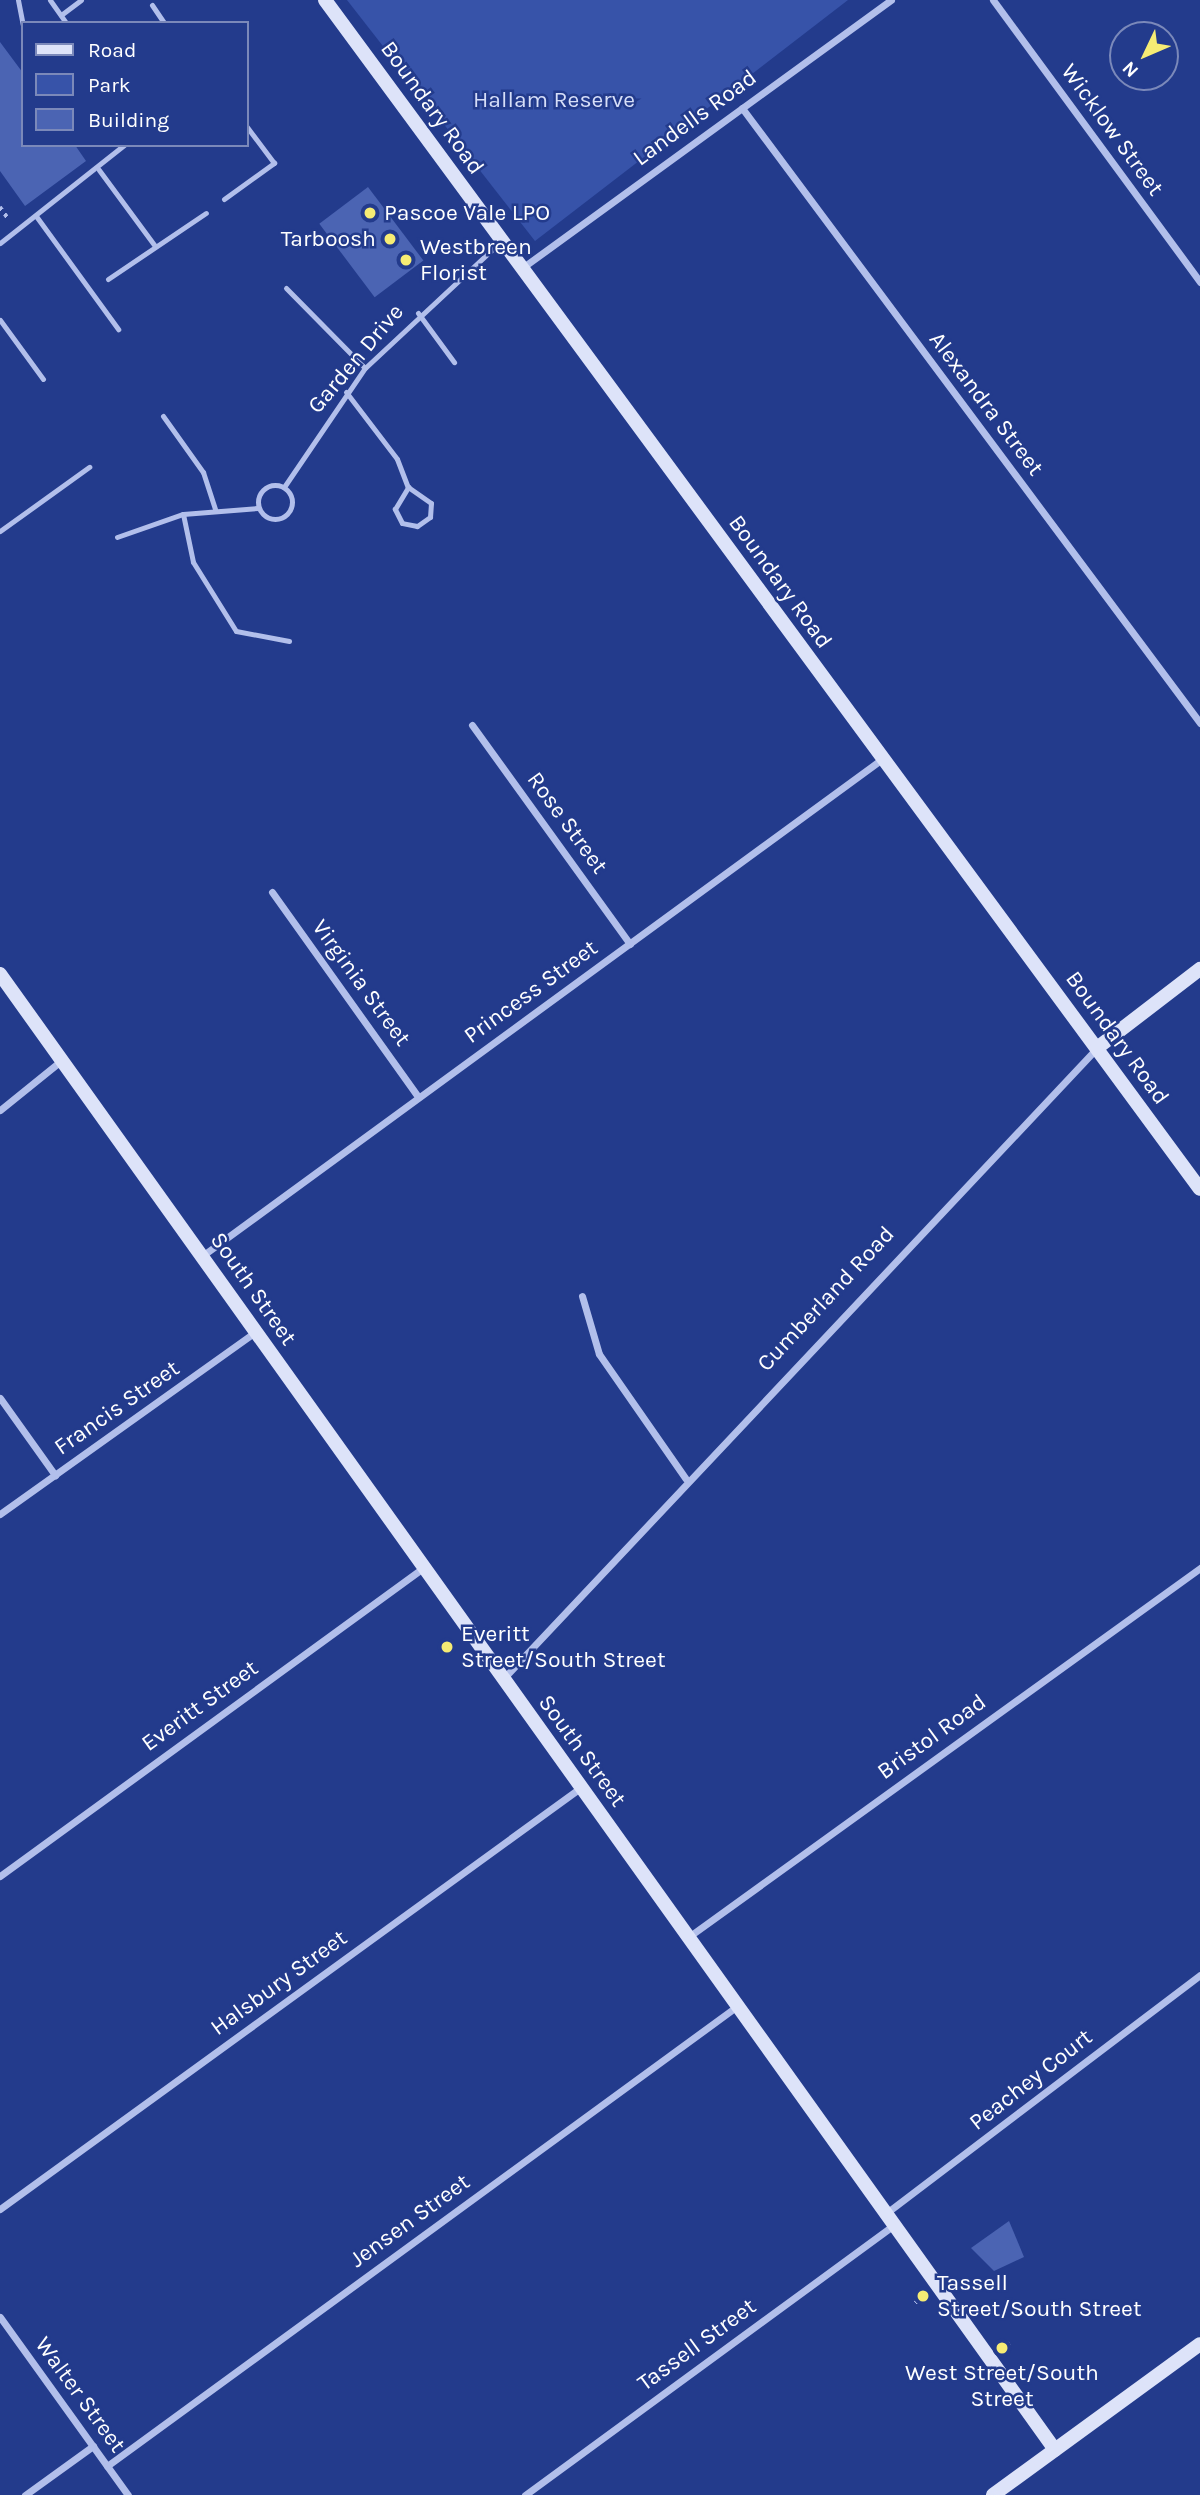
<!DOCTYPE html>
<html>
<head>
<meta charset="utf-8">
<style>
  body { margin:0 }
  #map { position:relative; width:1200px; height:2495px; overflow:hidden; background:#233b8c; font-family:Karla,sans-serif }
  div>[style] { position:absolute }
  .green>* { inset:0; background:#3753a9 }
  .building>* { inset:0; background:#4b64b3; transform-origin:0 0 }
  .path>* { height:3.5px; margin-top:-1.75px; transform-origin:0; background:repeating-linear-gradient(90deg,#b2bfeb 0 3.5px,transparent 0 8.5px) }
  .lane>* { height:5px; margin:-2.5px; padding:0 2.5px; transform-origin:2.5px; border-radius:2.5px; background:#b2bfeb }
  .lane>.ring { margin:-2.5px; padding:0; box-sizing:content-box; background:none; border:5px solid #b2bfeb; border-radius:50% }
  .street>* { height:7px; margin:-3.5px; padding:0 3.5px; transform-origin:3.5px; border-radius:3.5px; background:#b2bfeb }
  .secondary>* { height:14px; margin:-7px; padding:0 7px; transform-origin:7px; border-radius:7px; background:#dde3f9 }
  .dots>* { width:19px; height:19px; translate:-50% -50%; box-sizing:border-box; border:4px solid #233b8c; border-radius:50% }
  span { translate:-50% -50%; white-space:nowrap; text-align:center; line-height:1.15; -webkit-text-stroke:5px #233b8c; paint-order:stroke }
  .park-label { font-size:23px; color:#d6def8 }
  .street-label { font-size:23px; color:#fff }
  .poi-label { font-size:23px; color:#fff }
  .left { translate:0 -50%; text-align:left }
  .right { translate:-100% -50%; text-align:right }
  .legend { position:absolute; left:21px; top:21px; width:228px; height:126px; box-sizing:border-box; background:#233b8c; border:2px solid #7b89ba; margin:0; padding:9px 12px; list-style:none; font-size:21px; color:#fff }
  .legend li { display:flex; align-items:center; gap:14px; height:35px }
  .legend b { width:35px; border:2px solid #7b89ba }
  .north { position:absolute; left:1109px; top:21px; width:70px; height:70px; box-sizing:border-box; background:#233b8c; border:2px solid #7b89ba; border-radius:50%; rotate:226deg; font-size:19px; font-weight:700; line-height:28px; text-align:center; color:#fff }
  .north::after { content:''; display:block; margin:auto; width:24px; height:32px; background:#f6ec74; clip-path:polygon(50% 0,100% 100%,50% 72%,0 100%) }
</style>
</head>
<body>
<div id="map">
  <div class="green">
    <div style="clip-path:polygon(347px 0,848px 0,535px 241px)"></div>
  </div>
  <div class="building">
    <div style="clip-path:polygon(0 42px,23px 73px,23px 145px,75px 145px,86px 161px,25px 206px,0 171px)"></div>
    <div style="left:368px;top:187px;width:92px;height:61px;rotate:53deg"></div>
    <div style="clip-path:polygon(1009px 2221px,1024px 2257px,994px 2271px,971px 2248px)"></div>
  </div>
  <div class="path">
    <div style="left:0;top:207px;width:16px;rotate:55deg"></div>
    <div style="left:915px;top:2303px;width:11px;rotate:-41deg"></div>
    <div style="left:1002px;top:2348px;width:9px;rotate:-32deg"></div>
  </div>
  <div class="lane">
    <div style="left:18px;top:0;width:25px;rotate:79deg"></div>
    <div style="left:50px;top:0;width:28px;rotate:55deg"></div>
    <div style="left:152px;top:5px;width:22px;rotate:56deg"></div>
    <div style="left:61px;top:15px;width:25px;rotate:-37deg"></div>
    <div style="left:99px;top:170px;width:94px;rotate:53.6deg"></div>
    <div style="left:224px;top:199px;width:62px;rotate:-35.8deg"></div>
    <div style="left:274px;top:163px;width:45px;rotate:-126.9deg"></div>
    <div style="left:36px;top:216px;width:140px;rotate:54deg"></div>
    <div style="left:0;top:243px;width:158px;rotate:-38.3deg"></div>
    <div style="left:108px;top:279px;width:118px;rotate:-34deg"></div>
    <div style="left:286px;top:288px;width:112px;rotate:45.4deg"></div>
    <div style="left:418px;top:313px;width:61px;rotate:53.7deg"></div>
    <div style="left:0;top:320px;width:73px;rotate:53.9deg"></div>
    <div style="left:346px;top:392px;width:84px;rotate:52.7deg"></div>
    <div style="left:397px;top:459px;width:30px;rotate:69deg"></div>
    <div style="left:408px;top:487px;width:28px;rotate:35deg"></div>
    <div style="left:431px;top:503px;width:14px;rotate:94deg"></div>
    <div style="left:430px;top:517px;width:16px;rotate:145deg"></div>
    <div style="left:417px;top:526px;width:15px;rotate:-169deg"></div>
    <div style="left:402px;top:523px;width:16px;rotate:-117deg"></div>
    <div style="left:395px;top:509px;width:26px;rotate:-59deg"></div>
    <div style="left:163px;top:416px;width:69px;rotate:54.5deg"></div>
    <div style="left:203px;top:472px;width:40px;rotate:72deg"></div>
    <div class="ring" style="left:258px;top:485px;width:29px;height:29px"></div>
    <div style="left:284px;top:487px;width:144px;rotate:-55.8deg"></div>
    <div style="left:365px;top:368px;width:185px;rotate:-43deg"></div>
    <div style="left:183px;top:514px;width:49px;rotate:78.2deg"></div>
    <div style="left:193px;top:562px;width:81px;rotate:58.1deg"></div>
    <div style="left:236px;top:631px;width:54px;rotate:10.7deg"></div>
    <div style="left:0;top:531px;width:110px;rotate:-35.7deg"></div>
    <div style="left:117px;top:537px;width:70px;rotate:-19.2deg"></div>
    <div style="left:183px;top:514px;width:75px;rotate:-4.6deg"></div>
  </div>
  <div class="street">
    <div style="left:993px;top:0;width:350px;rotate:53.7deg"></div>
    <div style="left:742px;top:108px;width:767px;rotate:53.32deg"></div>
    <div style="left:522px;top:268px;width:456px;rotate:-36deg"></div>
    <div style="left:472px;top:725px;width:270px;rotate:54.2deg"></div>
    <div style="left:272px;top:892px;width:252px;rotate:54.5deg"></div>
    <div style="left:0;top:1110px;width:80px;rotate:-38.9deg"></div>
    <div style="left:202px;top:1256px;width:842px;rotate:-36.16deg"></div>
    <div style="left:582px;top:1296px;width:60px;rotate:73.7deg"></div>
    <div style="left:599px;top:1354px;width:152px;rotate:55.2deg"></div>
    <div style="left:0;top:1398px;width:95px;rotate:54.5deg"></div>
    <div style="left:0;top:1514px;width:313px;rotate:-35.5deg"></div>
    <div style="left:503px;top:1679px;width:867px;rotate:-46.73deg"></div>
    <div style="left:0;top:1876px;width:523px;rotate:-36.06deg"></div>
    <div style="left:687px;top:1938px;width:633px;rotate:-35.8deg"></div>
    <div style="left:0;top:2209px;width:717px;rotate:-35.97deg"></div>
    <div style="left:885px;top:2214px;width:395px;rotate:-37.2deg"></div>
    <div style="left:0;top:2317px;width:219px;rotate:54.3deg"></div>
    <div style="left:107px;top:2466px;width:779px;rotate:-36.12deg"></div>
    <div style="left:25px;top:2495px;width:84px;rotate:-35.8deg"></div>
    <div style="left:525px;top:2495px;width:456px;rotate:-36.2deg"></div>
  </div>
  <div class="secondary">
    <div style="left:325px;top:0;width:1476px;rotate:53.65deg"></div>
    <div style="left:0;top:974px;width:1814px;rotate:54.44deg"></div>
    <div style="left:1097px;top:1048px;width:130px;rotate:-37.5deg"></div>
    <div style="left:993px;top:2495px;width:256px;rotate:-36.1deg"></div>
  </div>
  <div class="dots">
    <div style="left:370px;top:213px;background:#f6ec74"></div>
    <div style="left:390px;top:239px;background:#f6ec74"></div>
    <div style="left:406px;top:260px;background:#f6ec74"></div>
    <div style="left:447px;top:1647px;background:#f6ec74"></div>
    <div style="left:923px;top:2296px;background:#f6ec74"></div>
    <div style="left:1002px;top:2348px;background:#f6ec74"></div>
  </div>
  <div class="park-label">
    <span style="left:554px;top:100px">Hallam Reserve</span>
  </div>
  <div class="street-label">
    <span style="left:432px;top:108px;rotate:54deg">Boundary Road</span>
    <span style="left:695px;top:118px;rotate:-36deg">Landells Road</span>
    <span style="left:1112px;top:130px;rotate:54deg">Wicklow Street</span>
    <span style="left:356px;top:359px;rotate:-50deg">Garden Drive</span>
    <span style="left:986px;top:404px;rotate:53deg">Alexandra Street</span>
    <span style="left:780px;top:582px;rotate:54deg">Boundary Road</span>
    <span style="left:567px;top:823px;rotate:54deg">Rose Street</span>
    <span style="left:361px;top:983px;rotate:54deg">Virginia Street</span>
    <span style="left:531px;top:992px;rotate:-36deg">Princess Street</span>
    <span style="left:1117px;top:1038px;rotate:54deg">Boundary Road</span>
    <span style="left:253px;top:1289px;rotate:55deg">South Street</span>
    <span style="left:826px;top:1299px;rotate:-47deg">Cumberland Road</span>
    <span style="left:117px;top:1408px;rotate:-35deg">Francis Street</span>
    <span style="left:200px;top:1706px;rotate:-36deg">Everitt Street</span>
    <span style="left:932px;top:1737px;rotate:-36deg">Bristol Road</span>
    <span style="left:582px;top:1751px;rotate:54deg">South Street</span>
    <span style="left:279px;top:1983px;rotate:-36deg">Halsbury Street</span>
    <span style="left:1031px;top:2080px;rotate:-38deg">Peachey Court</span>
    <span style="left:410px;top:2221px;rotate:-36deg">Jensen Street</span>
    <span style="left:697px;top:2345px;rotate:-36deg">Tassell Street</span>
    <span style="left:80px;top:2395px;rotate:54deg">Walter Street</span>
  </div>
  <div class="poi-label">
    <span class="left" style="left:384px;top:213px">Pascoe Vale LPO</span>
    <span class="right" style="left:376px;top:239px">Tarboosh</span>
    <span class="left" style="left:420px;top:260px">Westbreen<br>Florist</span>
    <span class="left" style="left:461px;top:1647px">Everitt<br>Street/South Street</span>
    <span class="left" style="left:937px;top:2296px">Tassell<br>Street/South Street</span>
    <span style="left:1002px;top:2386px">West Street/South<br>Street</span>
  </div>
  <ul class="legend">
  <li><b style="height:9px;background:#dde3f9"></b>Road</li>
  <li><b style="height:19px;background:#3753a9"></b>Park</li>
  <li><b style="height:19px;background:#4b64b3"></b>Building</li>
  </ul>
  <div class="north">N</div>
</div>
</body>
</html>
